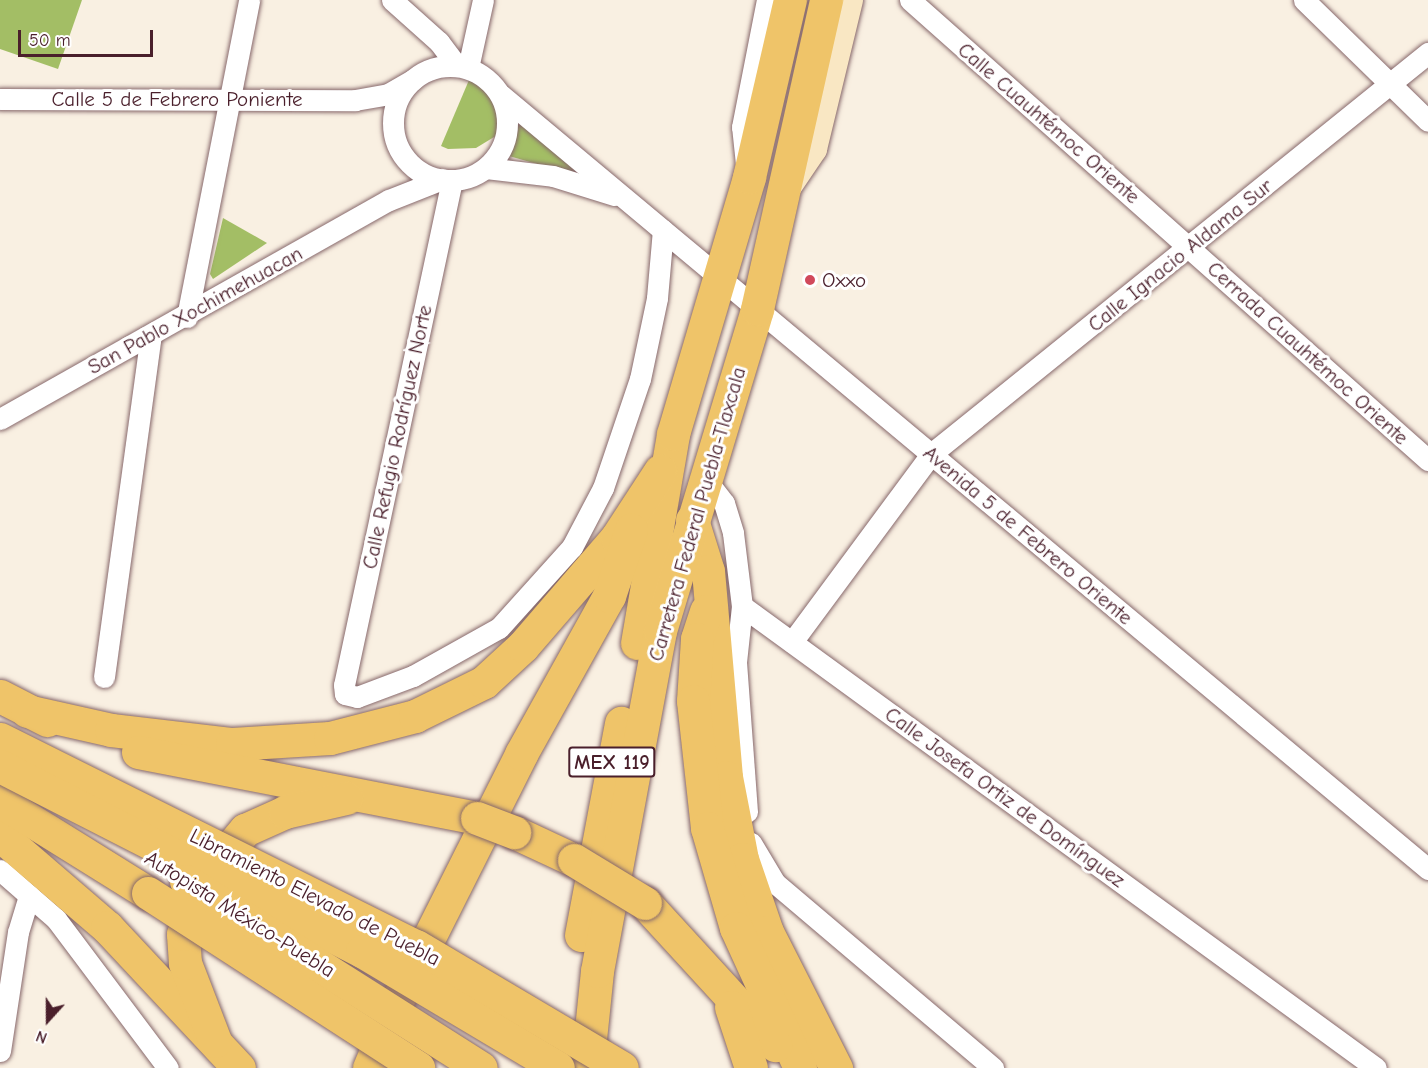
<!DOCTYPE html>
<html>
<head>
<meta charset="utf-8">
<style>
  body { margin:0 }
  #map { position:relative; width:1428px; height:1068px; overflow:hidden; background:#f9f0e2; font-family:"Comic Neue",sans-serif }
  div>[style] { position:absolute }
  .green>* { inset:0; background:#a3be65 }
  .roads { filter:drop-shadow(0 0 2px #87686b) drop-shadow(0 0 2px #87686b) }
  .minor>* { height:21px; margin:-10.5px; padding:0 10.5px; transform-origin:10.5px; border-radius:10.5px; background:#fff }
  .minor>.ring { margin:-10.5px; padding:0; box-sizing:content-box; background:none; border:21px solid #fff; border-radius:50% }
  .secondary>* { height:28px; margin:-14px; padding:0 14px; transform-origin:14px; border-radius:14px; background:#f9e7c3 }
  .primary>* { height:33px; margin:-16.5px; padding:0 16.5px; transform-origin:16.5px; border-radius:16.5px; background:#efc469 }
  .motorway>* { height:33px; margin:-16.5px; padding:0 16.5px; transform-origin:16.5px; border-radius:16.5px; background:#efc469 }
  .bridges { filter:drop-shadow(0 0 2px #87686b) drop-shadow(0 0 2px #87686b) }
  .primary-bridge>* { height:33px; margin:-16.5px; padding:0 16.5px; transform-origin:16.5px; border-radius:16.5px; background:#efc469 }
  .motorway-bridge>* { height:33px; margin:-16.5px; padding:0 16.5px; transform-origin:16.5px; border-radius:16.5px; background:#efc469 }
  .dots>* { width:16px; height:16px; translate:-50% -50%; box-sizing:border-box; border:3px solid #fff; border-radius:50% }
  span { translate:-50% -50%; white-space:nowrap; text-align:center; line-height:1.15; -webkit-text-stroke:6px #fff; paint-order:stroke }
  .shield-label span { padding:2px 4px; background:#fff; border:2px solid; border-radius:4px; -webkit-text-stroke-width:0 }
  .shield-label { font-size:20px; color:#4a1f2b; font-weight:700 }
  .street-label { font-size:21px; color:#4a1f2b }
  .poi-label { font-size:21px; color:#4a1f2b }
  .left { translate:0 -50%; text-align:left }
  .north { position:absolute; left:18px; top:990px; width:60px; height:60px; -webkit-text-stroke:4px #fff; paint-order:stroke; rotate:201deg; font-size:16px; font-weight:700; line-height:24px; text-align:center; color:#4a1f2b }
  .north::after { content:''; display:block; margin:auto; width:21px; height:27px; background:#4a1f2b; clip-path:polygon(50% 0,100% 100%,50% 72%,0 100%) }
  .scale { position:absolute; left:18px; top:30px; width:135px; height:27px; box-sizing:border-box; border:3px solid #4a1f2b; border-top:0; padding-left:8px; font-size:18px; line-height:21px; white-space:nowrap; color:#4a1f2b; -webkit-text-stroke:4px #fff; paint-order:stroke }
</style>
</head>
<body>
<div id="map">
  <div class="green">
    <div style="clip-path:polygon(0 0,82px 0,58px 69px,0 49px)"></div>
    <div style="clip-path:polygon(472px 73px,495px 92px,505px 121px,499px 134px,476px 148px,448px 149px,441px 146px)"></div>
    <div style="clip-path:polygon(523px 116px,582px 166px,576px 175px,502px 154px)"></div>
    <div style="clip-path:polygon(223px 218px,267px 243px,213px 279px,210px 274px)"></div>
  </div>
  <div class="roads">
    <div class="minor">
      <div style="left:392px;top:0;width:63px;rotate:41.8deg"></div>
      <div style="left:439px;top:42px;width:30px;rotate:53deg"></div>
      <div style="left:910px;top:0;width:693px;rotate:41.61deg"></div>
      <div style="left:1304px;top:0;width:173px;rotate:44.3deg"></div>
      <div class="ring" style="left:393px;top:66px;width:93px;height:93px"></div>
      <div style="left:468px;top:68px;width:70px;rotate:-77.6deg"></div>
      <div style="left:501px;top:95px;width:1208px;rotate:39.86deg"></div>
      <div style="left:0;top:99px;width:355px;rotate:0.2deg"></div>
      <div style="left:355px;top:100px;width:34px;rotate:-10deg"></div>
      <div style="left:388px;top:94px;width:28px;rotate:-30deg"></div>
      <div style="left:746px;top:164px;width:37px;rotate:-96deg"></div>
      <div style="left:742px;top:127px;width:129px;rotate:-78.9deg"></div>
      <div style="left:486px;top:168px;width:67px;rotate:6.8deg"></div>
      <div style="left:553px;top:176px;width:64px;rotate:17.3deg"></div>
      <div style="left:452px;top:180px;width:516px;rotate:102.07deg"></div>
      <div style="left:344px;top:685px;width:9px;rotate:84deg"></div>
      <div style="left:345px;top:694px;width:12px;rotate:14deg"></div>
      <div style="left:357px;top:697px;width:60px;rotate:-20.6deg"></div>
      <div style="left:413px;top:676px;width:98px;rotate:-29.2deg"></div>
      <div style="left:499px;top:628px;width:109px;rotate:-48deg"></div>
      <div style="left:572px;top:547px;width:67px;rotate:-62.3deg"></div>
      <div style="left:603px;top:488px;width:115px;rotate:-71.3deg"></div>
      <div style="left:640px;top:379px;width:83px;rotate:-78.1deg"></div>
      <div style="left:657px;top:298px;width:68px;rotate:-85deg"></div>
      <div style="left:187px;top:317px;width:323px;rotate:-78.9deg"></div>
      <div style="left:0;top:419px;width:446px;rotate:-29.4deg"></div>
      <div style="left:389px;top:200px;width:57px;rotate:-21.6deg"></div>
      <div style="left:706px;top:480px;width:29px;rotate:52deg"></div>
      <div style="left:724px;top:503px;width:31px;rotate:73deg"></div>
      <div style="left:733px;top:533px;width:74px;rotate:83deg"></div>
      <div style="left:742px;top:606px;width:56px;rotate:96.1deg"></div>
      <div style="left:736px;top:662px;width:150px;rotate:85.8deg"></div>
      <div style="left:742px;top:606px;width:784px;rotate:36.08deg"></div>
      <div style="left:792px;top:642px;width:234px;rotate:-53.5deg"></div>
      <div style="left:931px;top:454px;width:639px;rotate:-38.9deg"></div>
      <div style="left:104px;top:677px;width:345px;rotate:-82.2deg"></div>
      <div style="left:751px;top:843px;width:47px;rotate:59deg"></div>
      <div style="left:775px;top:883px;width:286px;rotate:40.3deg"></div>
      <div style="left:0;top:870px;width:74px;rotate:41.2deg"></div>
      <div style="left:56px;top:919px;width:186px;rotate:53.1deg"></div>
      <div style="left:0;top:1051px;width:120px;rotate:-81.4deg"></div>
      <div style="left:18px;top:932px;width:38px;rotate:-73deg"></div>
    </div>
    <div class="secondary">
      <div style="left:788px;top:186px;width:45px;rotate:-56deg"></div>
      <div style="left:813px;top:149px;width:153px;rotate:-76.4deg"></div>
    </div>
    <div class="primary">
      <div style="left:692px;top:520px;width:53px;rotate:72.6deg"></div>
      <div style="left:708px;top:571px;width:207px;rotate:85deg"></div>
      <div style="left:726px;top:777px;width:84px;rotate:79deg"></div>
      <div style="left:742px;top:859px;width:77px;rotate:71.1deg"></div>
      <div style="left:767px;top:932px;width:153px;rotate:63.1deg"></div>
      <div style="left:706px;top:611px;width:29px;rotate:108deg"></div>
      <div style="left:697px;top:639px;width:62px;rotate:93.7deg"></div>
      <div style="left:693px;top:701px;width:128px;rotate:83.7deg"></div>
      <div style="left:707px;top:828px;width:104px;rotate:73.8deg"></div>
      <div style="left:736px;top:928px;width:154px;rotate:65.4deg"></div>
      <div style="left:637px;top:643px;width:212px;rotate:-80.2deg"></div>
      <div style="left:673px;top:434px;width:268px;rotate:-73.5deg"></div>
      <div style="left:749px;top:177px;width:182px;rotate:-77deg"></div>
      <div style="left:0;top:696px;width:53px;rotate:27.1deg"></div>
      <div style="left:27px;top:711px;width:86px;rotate:12.7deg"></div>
      <div style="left:111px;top:730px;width:122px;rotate:6.6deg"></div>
      <div style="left:232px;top:744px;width:98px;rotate:-3.5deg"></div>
      <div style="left:330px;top:738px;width:88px;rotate:-14.5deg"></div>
      <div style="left:415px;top:716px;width:77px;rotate:-26.2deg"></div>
      <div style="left:484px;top:682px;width:53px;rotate:-42.7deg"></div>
      <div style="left:523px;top:646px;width:144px;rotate:-49.2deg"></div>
      <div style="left:617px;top:537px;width:79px;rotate:-56.9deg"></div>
      <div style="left:138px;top:752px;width:345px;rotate:11deg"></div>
      <div style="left:514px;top:832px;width:66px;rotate:25deg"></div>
      <div style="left:0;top:835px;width:141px;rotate:40.7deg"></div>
      <div style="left:107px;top:927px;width:193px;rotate:46.9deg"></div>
      <div style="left:645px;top:903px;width:193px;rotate:47.5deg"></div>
      <div style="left:581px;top:935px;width:216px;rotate:-79.3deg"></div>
      <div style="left:731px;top:1007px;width:64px;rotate:71.8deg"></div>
      <div style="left:215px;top:1041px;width:84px;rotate:-111deg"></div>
      <div style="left:185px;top:963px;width:29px;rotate:-94deg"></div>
      <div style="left:183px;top:934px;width:56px;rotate:-70.3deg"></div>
      <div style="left:202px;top:881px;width:67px;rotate:-49.9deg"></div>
      <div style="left:245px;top:830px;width:44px;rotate:-24.2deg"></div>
      <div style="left:285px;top:812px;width:63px;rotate:-12.9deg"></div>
      <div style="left:369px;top:1068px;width:73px;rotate:-67.3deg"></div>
      <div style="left:397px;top:1001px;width:276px;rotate:-63.3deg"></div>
      <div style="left:521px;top:754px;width:181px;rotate:-60.9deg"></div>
      <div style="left:609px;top:596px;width:70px;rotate:-71.6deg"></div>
      <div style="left:587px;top:1068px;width:98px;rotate:-84.1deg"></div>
      <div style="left:597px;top:971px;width:346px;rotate:-79.5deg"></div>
      <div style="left:660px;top:631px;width:336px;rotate:-73.2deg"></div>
      <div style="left:757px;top:309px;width:317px;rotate:-77.4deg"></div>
    </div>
    <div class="motorway">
      <div style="left:0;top:801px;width:174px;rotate:31.9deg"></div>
    </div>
  </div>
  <div class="bridges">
    <div class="primary-bridge">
      <div style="left:477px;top:818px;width:40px;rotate:21deg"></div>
      <div style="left:574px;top:860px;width:83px;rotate:31.2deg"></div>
    </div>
    <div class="motorway-bridge">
      <div style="left:0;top:739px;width:465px;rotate:26.5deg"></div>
      <div style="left:416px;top:946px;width:239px;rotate:30.6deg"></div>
      <div style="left:0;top:766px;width:407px;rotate:27.1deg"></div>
      <div style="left:362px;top:951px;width:228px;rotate:30.8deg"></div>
      <div style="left:186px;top:881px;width:349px;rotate:32.4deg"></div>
      <div style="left:148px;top:893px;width:322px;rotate:32.9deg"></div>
    </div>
  </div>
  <div class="dots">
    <div style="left:810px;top:280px;background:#d1495b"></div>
  </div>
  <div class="shield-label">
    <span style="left:612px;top:762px">MEX 119</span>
  </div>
  <div class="street-label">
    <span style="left:177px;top:99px">Calle 5 de Febrero Poniente</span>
    <span style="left:1049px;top:123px;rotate:41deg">Calle Cuauhtémoc Oriente</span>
    <span style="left:1180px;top:255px;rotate:-39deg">Calle Ignacio Aldama Sur</span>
    <span style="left:195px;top:310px;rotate:-29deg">San Pablo Xochimehuacan</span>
    <span style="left:1308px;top:353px;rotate:42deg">Cerrada Cuauhtémoc Oriente</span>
    <span style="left:397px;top:437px;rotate:-78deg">Calle Refugio Rodríguez Norte</span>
    <span style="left:697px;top:514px;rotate:-74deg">Carretera Federal Puebla-Tlaxcala</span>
    <span style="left:1028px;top:535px;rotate:40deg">Avenida 5 de Febrero Oriente</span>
    <span style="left:1005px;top:797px;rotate:36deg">Calle Josefa Ortiz de Domínguez</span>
    <span style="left:315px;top:897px;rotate:27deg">Libramiento Elevado de Puebla</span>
    <span style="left:240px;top:914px;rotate:32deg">Autopista México-Puebla</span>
  </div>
  <div class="poi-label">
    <span class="left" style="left:822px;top:280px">Oxxo</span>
  </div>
  <div class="north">N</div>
  <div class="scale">50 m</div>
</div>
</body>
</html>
